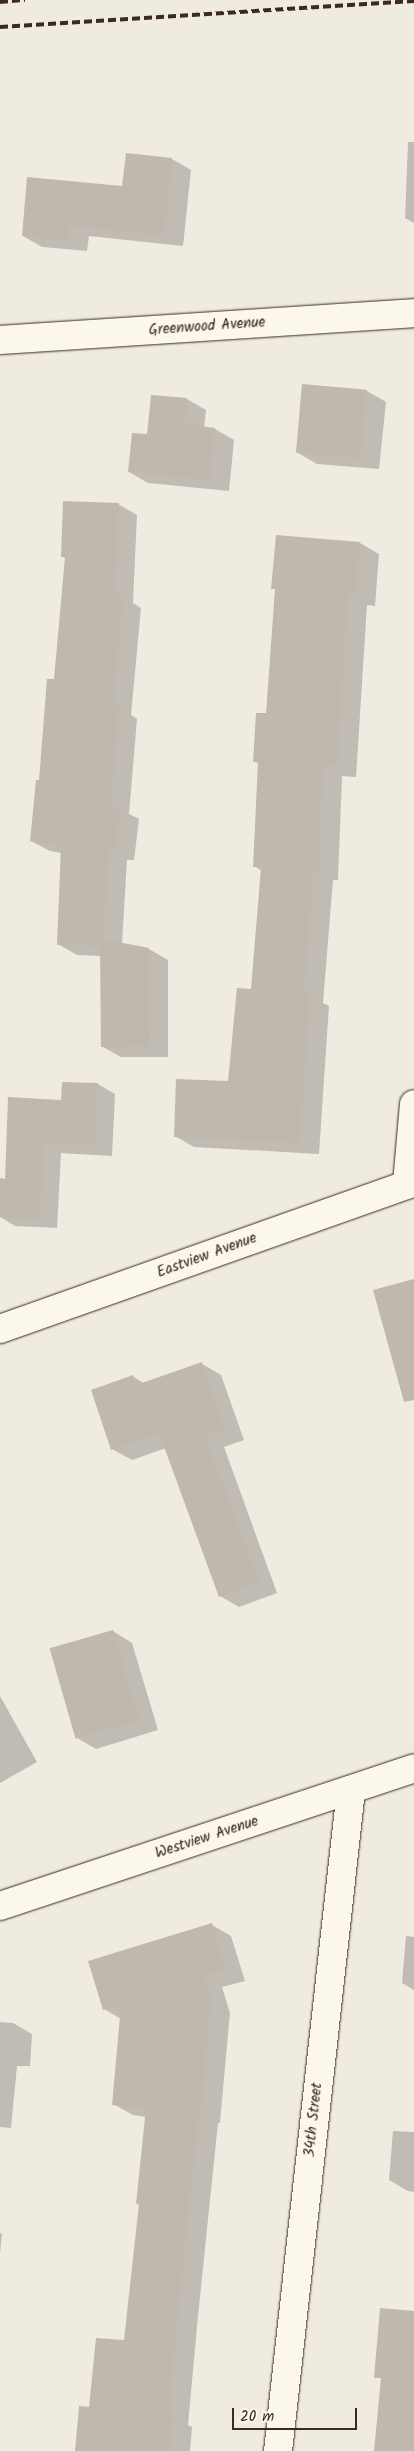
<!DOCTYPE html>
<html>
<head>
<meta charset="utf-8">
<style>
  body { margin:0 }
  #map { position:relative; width:414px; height:2451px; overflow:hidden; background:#f0ebe0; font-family:Kalam,sans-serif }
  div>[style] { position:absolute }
  .shadow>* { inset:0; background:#0003 }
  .building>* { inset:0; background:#c0b8ad; transform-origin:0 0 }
  .roads { filter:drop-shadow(0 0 1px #3b2a1e) drop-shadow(0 0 1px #3b2a1e) }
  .minor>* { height:28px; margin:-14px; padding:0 14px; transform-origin:14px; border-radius:14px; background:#fbf7ec }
  .rail>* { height:4px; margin-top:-2px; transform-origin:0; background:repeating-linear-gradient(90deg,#3b2a1e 0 8px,transparent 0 12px) }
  span { translate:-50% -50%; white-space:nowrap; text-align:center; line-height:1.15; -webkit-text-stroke:5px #fbf7ec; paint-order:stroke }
  .street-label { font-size:15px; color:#3b2a1e }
  .scale { position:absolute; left:232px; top:2408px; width:125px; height:22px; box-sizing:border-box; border:2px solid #3b2a1e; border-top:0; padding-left:6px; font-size:15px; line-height:18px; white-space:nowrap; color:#3b2a1e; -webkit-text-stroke:4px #fbf7ec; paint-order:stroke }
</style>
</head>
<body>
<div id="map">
  <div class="shadow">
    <div style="clip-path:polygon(408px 142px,414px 142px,414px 223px,405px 218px)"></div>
    <div style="clip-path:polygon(172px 159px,191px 170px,183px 246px,89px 236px,87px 251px,42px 247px,23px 236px,123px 188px)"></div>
    <div style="clip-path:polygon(367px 391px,386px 402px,379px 469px,317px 464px,298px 453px)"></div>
    <div style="clip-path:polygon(187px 399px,206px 410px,204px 428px,215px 429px,234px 440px,229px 491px,148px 483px,129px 472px,148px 436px)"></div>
    <div style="clip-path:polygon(118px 504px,137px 515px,133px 603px,141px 608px,131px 715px,137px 719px,129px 814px,139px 819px,134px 860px,127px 860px,122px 944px,149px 949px,168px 960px,168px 1057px,121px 1057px,103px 1047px,102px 956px,77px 955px,58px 944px,62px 853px,50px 851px,31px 841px,55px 681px,66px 559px,62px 556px)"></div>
    <div style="clip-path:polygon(360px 543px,379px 554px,375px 606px,367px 605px,356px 777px,342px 776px,338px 880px,333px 880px,323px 1003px,329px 1006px,319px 1154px,194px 1147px,175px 1136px,230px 1083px,252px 990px,262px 871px,254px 866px,259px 764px,254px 761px,267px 715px,276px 590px,273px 588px)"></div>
    <div style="clip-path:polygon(98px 1084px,115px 1094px,112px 1156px,61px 1153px,57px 1228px,15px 1226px,0 1217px,0 1187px,62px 1101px)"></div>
    <div style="clip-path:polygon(202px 1364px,221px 1375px,244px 1440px,224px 1447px,277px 1593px,239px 1607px,220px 1596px,166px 1448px,132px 1460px,112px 1449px,132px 1376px,145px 1384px)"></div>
    <div style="clip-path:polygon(113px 1631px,132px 1643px,158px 1730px,96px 1749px,77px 1738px)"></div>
    <div style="clip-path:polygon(0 1696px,37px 1762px,0 1783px)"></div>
    <div style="clip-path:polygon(212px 1925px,231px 1936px,245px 1981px,222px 1987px,230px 2013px,220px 2123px,218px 2123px,197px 2326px,188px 2425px,192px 2427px,190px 2451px,76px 2451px,90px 2409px,125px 2342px,140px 2205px,137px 2204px,146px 2117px,133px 2115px,113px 2104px,121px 2019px,104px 2009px)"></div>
    <div style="clip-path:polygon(406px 1936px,414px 1937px,414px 1990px,402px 1983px)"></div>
    <div style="clip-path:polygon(0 2022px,13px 2023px,32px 2034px,30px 2066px,17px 2066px,11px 2128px,0 2127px)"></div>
    <div style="clip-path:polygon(393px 2131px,414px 2132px,414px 2192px,408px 2191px,389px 2180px)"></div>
    <div style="clip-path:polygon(0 2233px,2px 2234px,0 2254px)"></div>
  </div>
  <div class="building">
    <div style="clip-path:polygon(126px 153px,172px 158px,164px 236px,70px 225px,68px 241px,22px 236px,27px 177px,122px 186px)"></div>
    <div style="left:302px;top:384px;width:65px;height:69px;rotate:5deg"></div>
    <div style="clip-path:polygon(151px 395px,187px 398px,185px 424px,215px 428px,210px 480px,128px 472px,132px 433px,147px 434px)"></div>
    <div style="clip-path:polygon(63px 501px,119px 503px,115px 595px,123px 596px,113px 706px,119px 707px,111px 806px,120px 807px,116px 850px,109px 850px,103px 939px,149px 948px,150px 1046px,101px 1047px,100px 946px,57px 945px,61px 845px,30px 841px,36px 780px,39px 780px,47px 679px,54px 679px,65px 557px,61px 557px)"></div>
    <div style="clip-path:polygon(276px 535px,360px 542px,356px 596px,348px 595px,337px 766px,323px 766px,319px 870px,314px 869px,304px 994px,310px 994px,300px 1143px,174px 1137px,176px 1079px,228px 1081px,237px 988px,251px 989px,261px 867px,253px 867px,258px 762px,253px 762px,256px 713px,266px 713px,275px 589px,271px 589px)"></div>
    <div style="clip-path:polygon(62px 1082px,98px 1083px,95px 1146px,44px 1144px,40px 1219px,0 1217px,0 1178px,5px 1179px,8px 1097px,61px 1100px)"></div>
    <div style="clip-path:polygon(414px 1279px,414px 1400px,404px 1402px,373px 1290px)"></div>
    <div style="clip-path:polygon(202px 1362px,225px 1429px,205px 1436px,259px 1582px,219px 1597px,159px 1433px,111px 1450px,91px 1390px,133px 1375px,136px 1385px)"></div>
    <div style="left:113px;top:1630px;width:94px;height:66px;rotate:74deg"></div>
    <div style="clip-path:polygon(212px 1923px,226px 1970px,204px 1976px,211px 2001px,201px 2113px,199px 2113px,178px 2314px,169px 2414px,173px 2415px,170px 2451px,75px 2451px,79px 2406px,89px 2407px,96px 2338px,124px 2340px,139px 2204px,136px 2204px,146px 2108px,112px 2105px,121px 2005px,103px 2010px,88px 1961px)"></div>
    <div style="clip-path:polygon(380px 2308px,414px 2311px,414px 2451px,374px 2451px,381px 2378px,374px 2378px)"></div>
  </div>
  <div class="roads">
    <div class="minor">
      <div style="left:0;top:340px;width:415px;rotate:-3.7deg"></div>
      <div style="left:407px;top:1184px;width:80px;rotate:-85deg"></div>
      <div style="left:0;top:1329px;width:439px;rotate:-19.5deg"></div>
      <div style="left:0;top:1906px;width:436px;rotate:-18.4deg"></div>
      <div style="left:278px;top:2451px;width:665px;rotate:-83.7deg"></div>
    </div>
  </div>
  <div class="rail">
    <div style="left:0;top:2px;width:25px;rotate:-5deg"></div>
    <div style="left:0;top:27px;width:415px;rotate:-3.6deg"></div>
  </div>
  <div class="street-label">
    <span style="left:207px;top:327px;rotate:-4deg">Greenwood Avenue</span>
    <span style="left:207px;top:1256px;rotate:-20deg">Eastview Avenue</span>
    <span style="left:207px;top:1838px;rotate:-18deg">Westview Avenue</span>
    <span style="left:314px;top:2120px;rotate:-84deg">34th Street</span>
  </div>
  <div class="scale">20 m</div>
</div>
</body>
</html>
